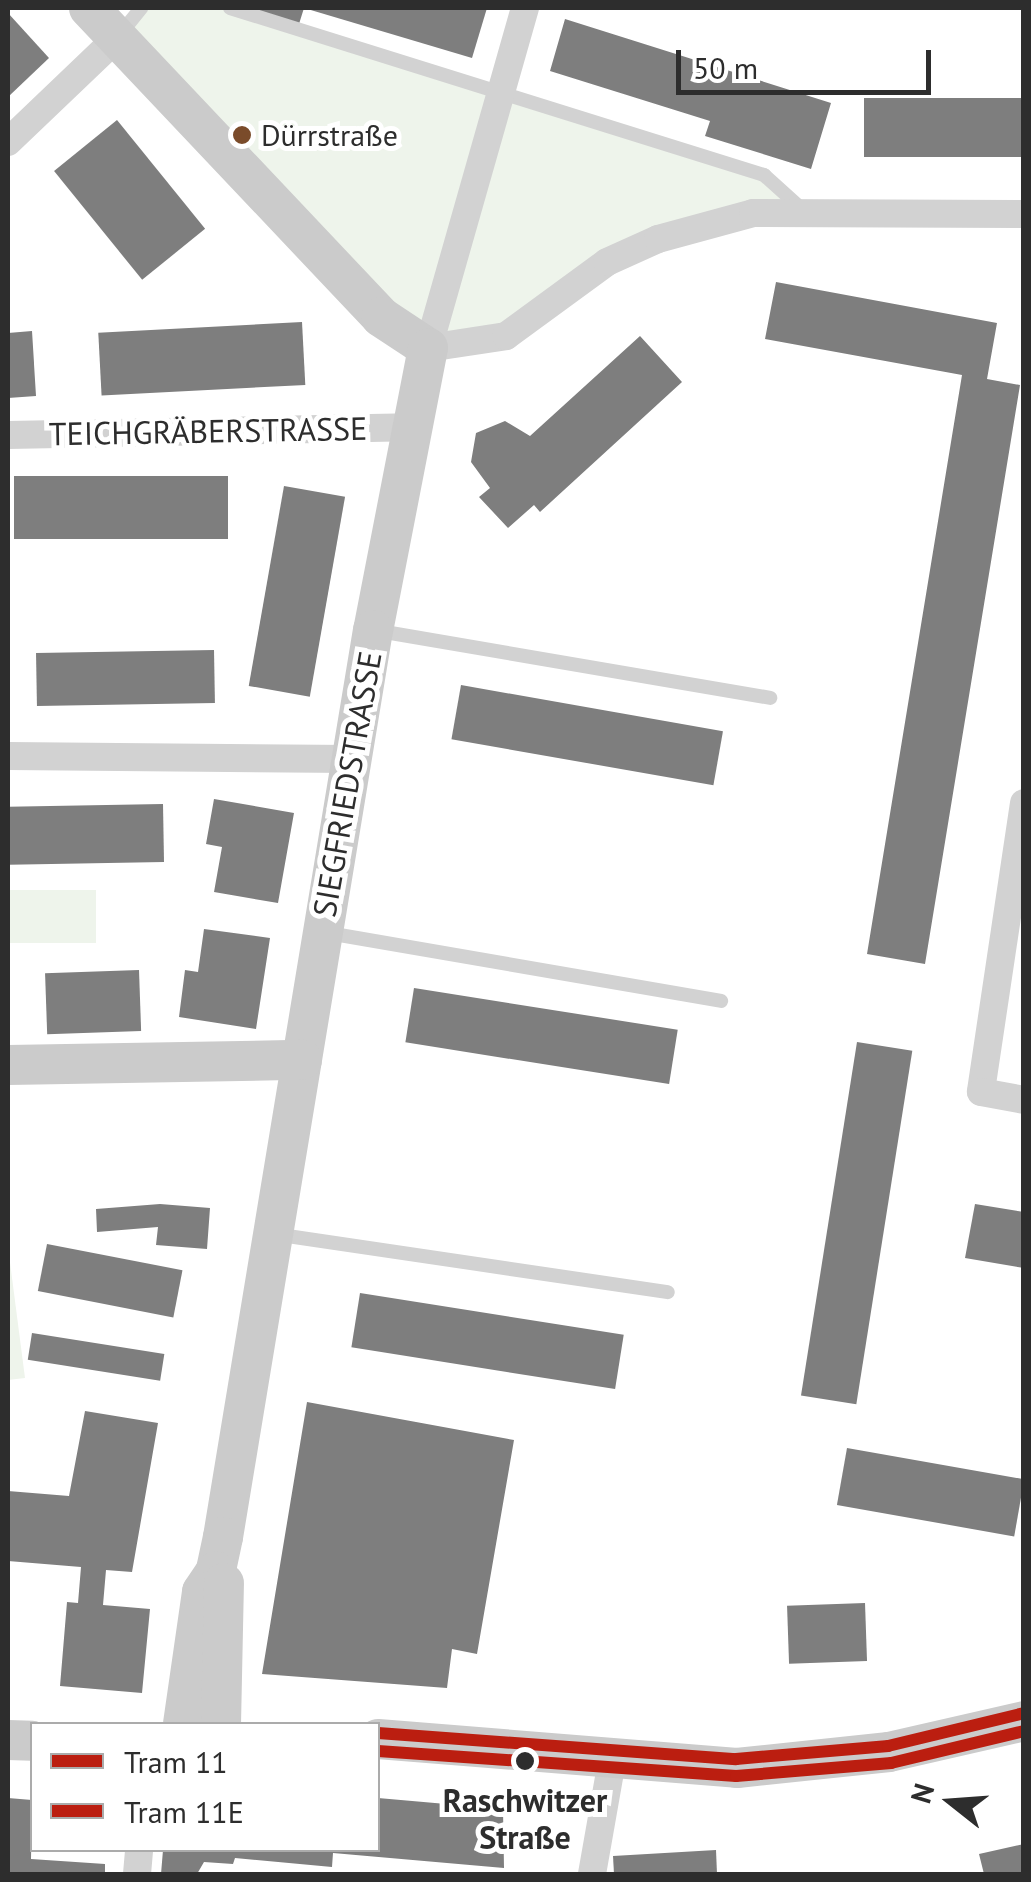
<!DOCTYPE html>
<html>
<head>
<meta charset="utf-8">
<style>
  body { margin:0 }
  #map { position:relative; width:1031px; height:1882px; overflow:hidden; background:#fff; font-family:"PT Sans",sans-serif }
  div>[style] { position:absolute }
  .green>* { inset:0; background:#eef4eb; transform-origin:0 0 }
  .building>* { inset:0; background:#7e7e7e; transform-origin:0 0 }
  .lane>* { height:14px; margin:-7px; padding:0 7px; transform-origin:7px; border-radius:7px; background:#d2d2d2 }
  .street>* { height:28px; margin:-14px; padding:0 14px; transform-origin:14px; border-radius:14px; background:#d2d2d2 }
  .secondary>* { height:40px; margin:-20px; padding:0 20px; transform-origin:20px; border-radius:20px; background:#cbcbcb }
  .tram-1>* { height:12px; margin:-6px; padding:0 6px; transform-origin:6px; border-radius:6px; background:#bb1e10 }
  .tram-2>* { height:12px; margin:-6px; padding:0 6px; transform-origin:6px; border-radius:6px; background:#bb1e10 }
  .dots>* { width:28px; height:28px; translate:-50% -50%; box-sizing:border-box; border:5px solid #fff; border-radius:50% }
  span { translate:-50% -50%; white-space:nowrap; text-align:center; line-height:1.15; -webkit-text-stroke:10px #fff; paint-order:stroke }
  .bus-label { font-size:30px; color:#2d2d2d }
  .left { translate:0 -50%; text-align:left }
  .street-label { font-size:32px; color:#2d2d2d }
  .stop-label { font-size:32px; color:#2d2d2d; font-weight:700 }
  .frame { position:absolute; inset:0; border:10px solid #2d2d2d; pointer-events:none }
  .legend { position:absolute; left:30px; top:1722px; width:350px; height:130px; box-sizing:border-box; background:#fff; border:2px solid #ababab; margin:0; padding:12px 18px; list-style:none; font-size:30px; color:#2d2d2d }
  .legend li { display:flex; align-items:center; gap:20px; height:50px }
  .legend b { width:50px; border:2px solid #ababab }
  .north { position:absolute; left:901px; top:1752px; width:100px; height:100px; -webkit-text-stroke:8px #fff; paint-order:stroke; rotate:287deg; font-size:28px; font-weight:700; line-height:40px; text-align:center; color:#2d2d2d }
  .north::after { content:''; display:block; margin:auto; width:35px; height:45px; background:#2d2d2d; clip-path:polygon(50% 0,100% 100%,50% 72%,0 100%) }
  .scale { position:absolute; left:676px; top:50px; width:255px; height:45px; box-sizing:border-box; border:5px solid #2d2d2d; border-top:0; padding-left:12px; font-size:30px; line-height:35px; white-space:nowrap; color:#2d2d2d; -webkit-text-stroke:8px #fff; paint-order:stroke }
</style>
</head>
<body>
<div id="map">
  <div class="green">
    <div style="clip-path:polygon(141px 8px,230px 8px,764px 175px,805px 212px,658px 239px,535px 316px,428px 348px,117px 38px)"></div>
    <div style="left:96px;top:890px;width:53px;height:88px;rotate:90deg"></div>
    <div style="clip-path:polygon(8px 1247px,25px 1378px,8px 1380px)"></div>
  </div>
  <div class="building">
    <div style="clip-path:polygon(246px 8px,304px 8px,299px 24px)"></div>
    <div style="clip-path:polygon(304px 8px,487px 8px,472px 58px)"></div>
    <div style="clip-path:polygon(8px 13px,49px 58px,8px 97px)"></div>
    <div style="clip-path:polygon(565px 19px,831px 103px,811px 169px,705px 136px,710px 121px,550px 71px)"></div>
    <div style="left:1024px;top:98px;width:59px;height:160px;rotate:90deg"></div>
    <div style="left:117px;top:120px;width:140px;height:81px;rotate:51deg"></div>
    <div style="clip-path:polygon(776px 282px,997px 323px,987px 379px,1020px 385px,925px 964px,867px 954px,962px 375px,765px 339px)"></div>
    <div style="left:302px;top:322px;width:63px;height:204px;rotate:87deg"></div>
    <div style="clip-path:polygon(32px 331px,36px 396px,8px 398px,8px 333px)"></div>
    <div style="clip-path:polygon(640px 336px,682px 382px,540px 512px,534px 505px,508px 528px,479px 497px,490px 488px,471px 462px,476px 433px,505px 421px,530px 436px)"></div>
    <div style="left:228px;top:476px;width:63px;height:214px;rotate:90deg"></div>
    <div style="left:284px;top:486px;width:62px;height:203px;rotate:10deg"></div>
    <div style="left:214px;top:650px;width:53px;height:178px;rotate:89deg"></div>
    <div style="left:461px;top:685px;width:266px;height:55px;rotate:10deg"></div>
    <div style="clip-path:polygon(214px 799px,294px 813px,278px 903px,214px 892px,222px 847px,206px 844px)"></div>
    <div style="left:163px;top:804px;width:58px;height:155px;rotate:89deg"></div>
    <div style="clip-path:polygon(204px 929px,270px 938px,256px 1029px,179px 1017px,185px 970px,198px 972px)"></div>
    <div style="left:139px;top:970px;width:61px;height:94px;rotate:88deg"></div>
    <div style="left:414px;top:988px;width:267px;height:55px;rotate:9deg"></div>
    <div style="left:857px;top:1042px;width:56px;height:358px;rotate:9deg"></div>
    <div style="clip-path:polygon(160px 1204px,210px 1208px,207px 1249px,156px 1245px,158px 1227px,97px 1232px,96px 1209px)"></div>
    <div style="clip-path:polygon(975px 1204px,1024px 1212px,1024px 1268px,965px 1258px)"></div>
    <div style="left:47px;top:1244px;width:138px;height:48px;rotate:11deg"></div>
    <div style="left:360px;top:1293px;width:267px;height:55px;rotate:9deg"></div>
    <div style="left:32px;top:1333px;width:134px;height:27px;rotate:9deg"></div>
    <div style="clip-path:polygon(307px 1402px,514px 1440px,477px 1654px,452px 1649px,447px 1688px,262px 1674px)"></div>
    <div style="clip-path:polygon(85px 1411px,158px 1423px,132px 1572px,106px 1570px,103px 1605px,150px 1609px,142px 1693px,60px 1686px,67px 1602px,78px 1603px,81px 1567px,8px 1561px,8px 1491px,69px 1496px)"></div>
    <div style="left:847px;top:1448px;width:180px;height:58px;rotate:10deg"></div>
    <div style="left:865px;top:1603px;width:58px;height:78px;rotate:88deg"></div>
    <div style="clip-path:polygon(8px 1798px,32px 1800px,31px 1859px,105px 1864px,105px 1874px,8px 1874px)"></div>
    <div style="clip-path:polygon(378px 1798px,503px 1809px,504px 1868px,333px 1853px,332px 1867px,235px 1858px,233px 1864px,204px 1862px,197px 1874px,161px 1874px,163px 1850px,378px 1850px)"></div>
    <div style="clip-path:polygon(1024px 1844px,1024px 1874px,984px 1874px,979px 1854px)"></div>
    <div style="clip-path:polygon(716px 1850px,717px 1874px,614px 1874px,613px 1856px)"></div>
  </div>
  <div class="lane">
    <div style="left:230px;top:8px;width:560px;rotate:17.37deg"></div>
    <div style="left:764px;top:175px;width:54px;rotate:42deg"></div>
    <div style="left:121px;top:33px;width:32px;rotate:-51deg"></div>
    <div style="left:379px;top:631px;width:397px;rotate:9.7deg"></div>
    <div style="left:328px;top:933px;width:399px;rotate:9.8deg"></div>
    <div style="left:274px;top:1234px;width:398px;rotate:8.4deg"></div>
  </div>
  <div class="street">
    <div style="left:525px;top:8px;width:354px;rotate:105.9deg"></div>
    <div style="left:428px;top:348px;width:79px;rotate:-8.7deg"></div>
    <div style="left:506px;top:336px;width:125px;rotate:-36.2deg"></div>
    <div style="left:607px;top:262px;width:56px;rotate:-24.3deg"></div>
    <div style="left:658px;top:239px;width:98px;rotate:-15.3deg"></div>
    <div style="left:753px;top:213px;width:271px;rotate:0.2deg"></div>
    <div style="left:8px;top:142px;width:151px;rotate:-43.7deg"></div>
    <div style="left:8px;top:435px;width:401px;rotate:-1.1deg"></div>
    <div style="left:8px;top:756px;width:344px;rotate:0.5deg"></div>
    <div style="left:1024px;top:803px;width:292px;rotate:98.5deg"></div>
    <div style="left:981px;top:1092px;width:44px;rotate:10.5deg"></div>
    <div style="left:137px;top:1874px;width:24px;rotate:-85deg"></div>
    <div style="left:592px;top:1874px;width:115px;rotate:-80deg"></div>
  </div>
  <div class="secondary">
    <div style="left:89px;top:8px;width:425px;rotate:46.6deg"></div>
    <div style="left:381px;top:317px;width:56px;rotate:33.4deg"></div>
    <div style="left:428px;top:348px;width:287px;rotate:101deg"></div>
    <div style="left:373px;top:630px;width:919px;rotate:99.39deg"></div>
    <div style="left:223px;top:1537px;width:35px;rotate:102deg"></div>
    <div style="left:216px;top:1571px;width:25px;rotate:124deg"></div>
    <div style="left:202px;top:1592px;width:133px;rotate:98.2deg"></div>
    <div style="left:8px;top:1065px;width:294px;rotate:-1deg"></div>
    <div style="left:221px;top:1724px;width:141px;rotate:-88.8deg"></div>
    <div style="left:378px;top:1739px;width:360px;rotate:4.6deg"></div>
    <div style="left:737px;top:1768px;width:153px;rotate:-6deg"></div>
    <div style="left:889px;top:1752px;width:139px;rotate:-12.9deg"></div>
    <div style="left:8px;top:1740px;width:24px;rotate:2deg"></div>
  </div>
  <div class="tram-1">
    <div style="left:378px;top:1733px;width:359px;rotate:4.2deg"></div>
    <div style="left:736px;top:1759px;width:153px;rotate:-4.9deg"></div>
    <div style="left:888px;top:1746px;width:140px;rotate:-13.6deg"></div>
  </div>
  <div class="tram-2">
    <div style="left:378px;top:1751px;width:359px;rotate:4deg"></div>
    <div style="left:736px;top:1776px;width:156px;rotate:-4.8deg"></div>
    <div style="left:891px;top:1763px;width:137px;rotate:-13.5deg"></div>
  </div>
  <div class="dots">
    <div style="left:242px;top:135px;background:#7a4b2a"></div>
    <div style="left:525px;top:1761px;background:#2d2d2d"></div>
  </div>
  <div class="bus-label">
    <span class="left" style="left:261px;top:135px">Dürrstraße</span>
  </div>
  <div class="street-label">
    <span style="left:208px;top:431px;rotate:-1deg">TEICHGRÄBERSTRASSE</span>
    <span style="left:347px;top:784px;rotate:-80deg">SIEGFRIEDSTRASSE</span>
  </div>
  <div class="stop-label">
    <span style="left:525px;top:1819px">Raschwitzer<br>Straße</span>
  </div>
  <div class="frame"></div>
  <ul class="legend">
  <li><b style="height:12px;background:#bb1e10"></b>Tram 11</li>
  <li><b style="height:12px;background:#bb1e10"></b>Tram 11E</li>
  </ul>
  <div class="north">N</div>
  <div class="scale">50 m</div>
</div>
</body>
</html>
